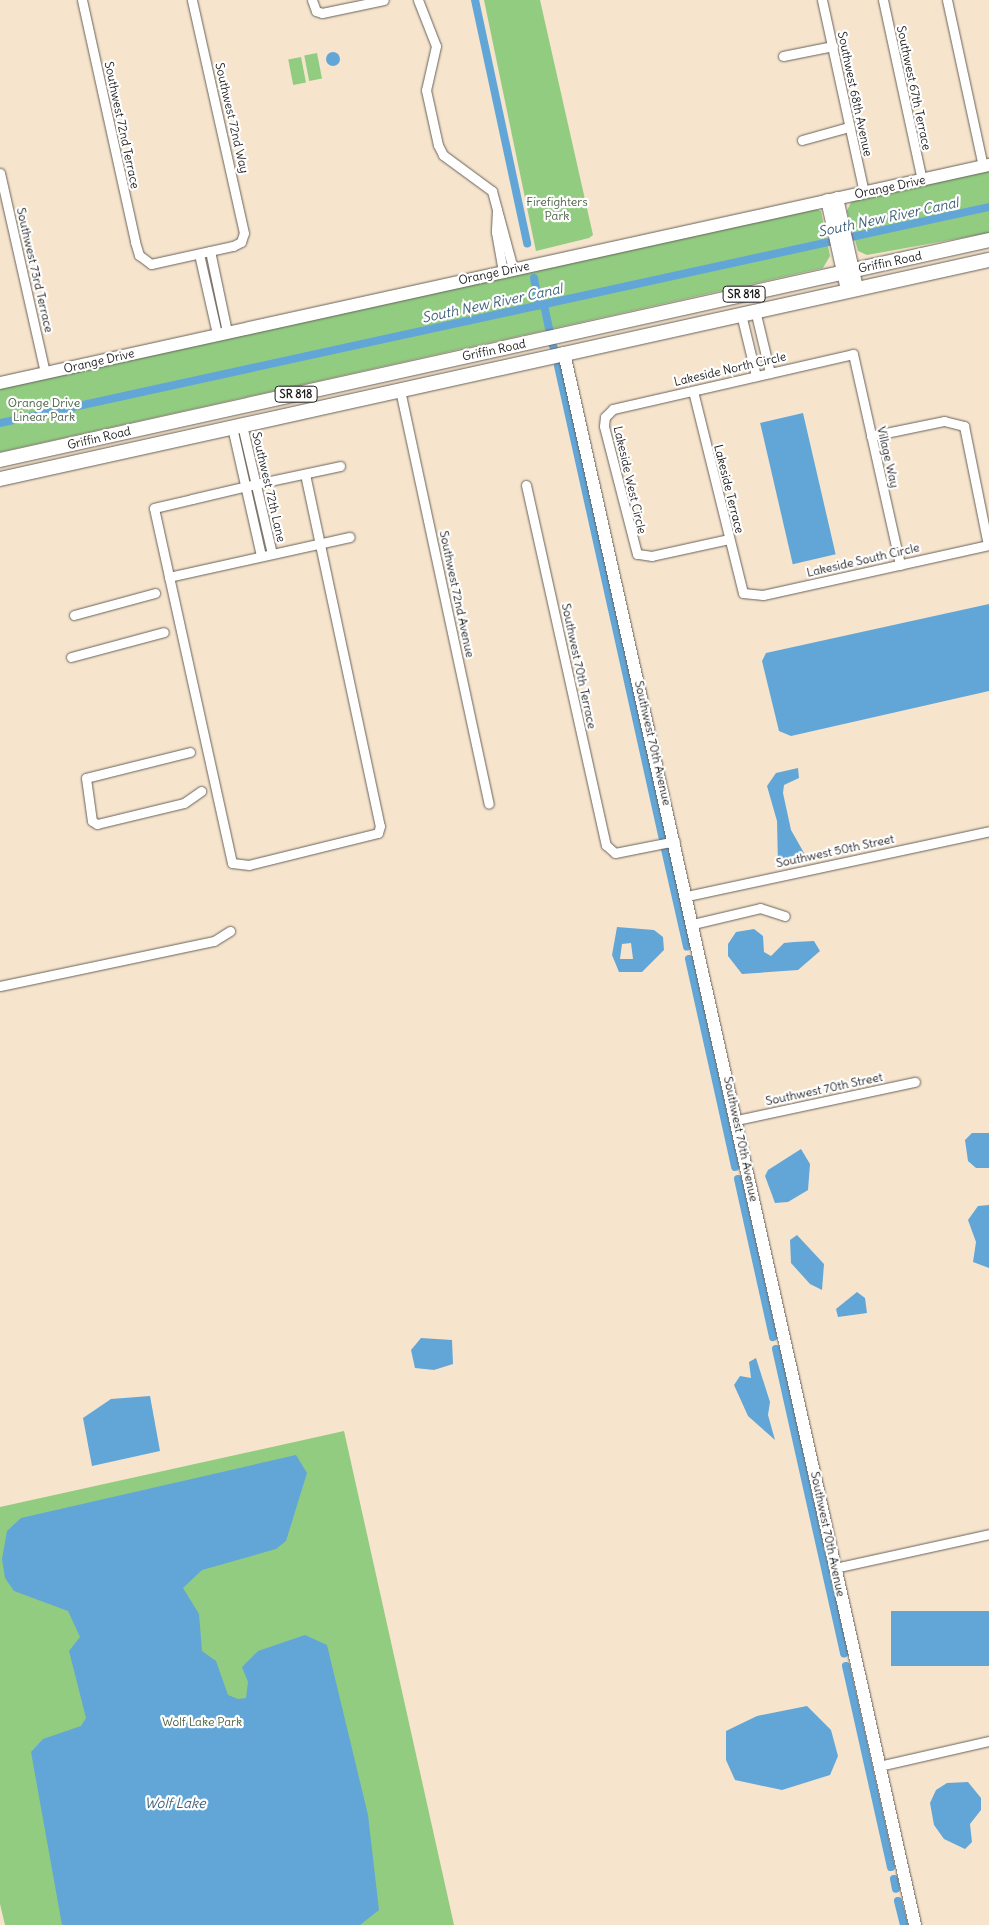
<!DOCTYPE html>
<html>
<head>
<meta charset="utf-8">
<style>
  body { margin:0 }
  #map { position:relative; width:989px; height:1925px; overflow:hidden; background:#f6e4cd; font-family:Delius,sans-serif }
  div>[style] { position:absolute }
  .green>* { inset:0; background:#91cc81; transform-origin:0 0 }
  .water>* { inset:0; background:#62a6d7; transform-origin:0 0 }
  .round { border-radius:50% }
  .canal>* { height:8px; margin:-4px; padding:0 4px; transform-origin:4px; border-radius:4px; background:#62a6d7 }
  .roads { filter:drop-shadow(0 0 1px #68625a) drop-shadow(0 0 1px #68625a) }
  .street>* { height:9px; margin:-4.5px; padding:0 4.5px; transform-origin:4.5px; border-radius:4.5px; background:#fff }
  .secondary>* { height:12px; margin:-6px; padding:0 6px; transform-origin:6px; border-radius:6px; background:#fff }
  .primary>* { height:14px; margin:-7px; padding:0 7px; transform-origin:7px; border-radius:7px; background:#fff }
  span { translate:-50% -50%; white-space:nowrap; text-align:center; line-height:1.15; -webkit-text-stroke:4.5px #fff; paint-order:stroke }
  .shield-label span { padding:1px 4px; background:#fff; border:1px solid; border-radius:4px; -webkit-text-stroke-width:0 }
  .shield-label { font-size:11px; color:#1c1c1c; font-weight:700 }
  .street-label { font-size:12px; color:#1c1c1c }
  .park-label { font-size:12px; color:#4b6244 }
  .water-label { font-size:14px; color:#3f617a; font-style:italic }
</style>
</head>
<body>
<div id="map">
  <div class="green">
    <div style="clip-path:polygon(484px 0,540px 0,593px 235px,589px 238px,536px 251px)"></div>
    <div style="left:317px;top:53px;width:26px;height:13px;rotate:79deg"></div>
    <div style="left:301px;top:57px;width:26px;height:13px;rotate:79deg"></div>
    <div style="clip-path:polygon(989px 169px,989px 233px,867px 255px,858px 251px,847px 211px,851px 202px)"></div>
    <div style="clip-path:polygon(814px 208px,821px 211px,830px 256px,823px 268px,0 452px,0 386px)"></div>
    <div style="clip-path:polygon(344px 1431px,454px 1925px,5px 1925px,0 1904px,0 1507px)"></div>
  </div>
  <div class="water">
    <div class="round" style="left:326px;top:52px;width:14px;height:14px"></div>
    <div style="left:803px;top:413px;width:145px;height:44px;rotate:77deg"></div>
    <div style="clip-path:polygon(989px 604px,989px 691px,791px 736px,779px 731px,762px 661px,766px 653px)"></div>
    <div style="clip-path:polygon(798px 768px,799px 778px,784px 785px,783px 793px,791px 830px,808px 860px,778px 865px,777px 821px,767px 786px,776px 773px)"></div>
    <div style="clip-path:polygon(evenodd,617px 927px,654px 930px,663px 937px,664px 950px,642px 972px,619px 972px,612px 955px,617px 927px,631px 943px,633px 959px,620px 959px,622px 944px,631px 943px)"></div>
    <div style="clip-path:polygon(754px 929px,763px 936px,764px 952px,771px 956px,784px 943px,794px 942px,814px 941px,820px 951px,798px 970px,742px 974px,728px 956px,728px 944px,736px 932px)"></div>
    <div style="clip-path:polygon(972px 1133px,989px 1133px,989px 1168px,976px 1168px,968px 1161px,965px 1140px)"></div>
    <div style="clip-path:polygon(801px 1149px,810px 1164px,808px 1190px,788px 1202px,775px 1203px,765px 1176px,768px 1170px)"></div>
    <div style="clip-path:polygon(989px 1205px,989px 1268px,973px 1262px,976px 1242px,968px 1220px,978px 1206px)"></div>
    <div style="clip-path:polygon(797px 1235px,824px 1264px,822px 1290px,810px 1284px,791px 1263px,790px 1240px)"></div>
    <div style="clip-path:polygon(857px 1292px,865px 1298px,867px 1313px,838px 1317px,836px 1309px)"></div>
    <div style="clip-path:polygon(421px 1338px,452px 1340px,453px 1364px,434px 1370px,415px 1368px,411px 1350px)"></div>
    <div style="clip-path:polygon(756px 1358px,770px 1402px,768px 1415px,775px 1440px,748px 1416px,734px 1385px,740px 1376px,751px 1378px,749px 1362px)"></div>
    <div style="clip-path:polygon(150px 1396px,160px 1451px,92px 1466px,83px 1418px,111px 1399px)"></div>
    <div style="clip-path:polygon(296px 1455px,307px 1473px,286px 1541px,276px 1549px,202px 1570px,183px 1588px,199px 1614px,202px 1651px,216px 1661px,228px 1695px,238px 1699px,246px 1698px,248px 1682px,242px 1667px,258px 1651px,305px 1635px,327px 1645px,368px 1815px,379px 1910px,360px 1925px,62px 1925px,31px 1752px,43px 1739px,81px 1726px,86px 1718px,69px 1651px,80px 1637px,68px 1611px,14px 1591px,5px 1578px,2px 1559px,7px 1531px,21px 1518px)"></div>
    <div style="left:989px;top:1611px;width:55px;height:98px;rotate:90deg"></div>
    <div style="clip-path:polygon(807px 1706px,831px 1730px,838px 1756px,830px 1775px,782px 1790px,735px 1780px,726px 1760px,726px 1731px,757px 1716px)"></div>
    <div style="clip-path:polygon(968px 1782px,981px 1798px,981px 1810px,970px 1824px,972px 1842px,965px 1849px,944px 1839px,934px 1825px,930px 1803px,936px 1790px,947px 1783px)"></div>
  </div>
  <div class="canal">
    <div style="left:475px;top:0;width:249px;rotate:77.9deg"></div>
    <div style="left:534px;top:278px;width:28px;rotate:80deg"></div>
    <div style="left:544px;top:305px;width:25px;rotate:78deg"></div>
    <div style="left:553px;top:346px;width:2px;rotate:63deg"></div>
    <div style="left:558px;top:366px;width:482px;rotate:77.5deg"></div>
    <div style="left:0;top:423px;width:1012px;rotate:-12.32deg"></div>
    <div style="left:665px;top:849px;width:100px;rotate:77.3deg"></div>
    <div style="left:689px;top:959px;width:213px;rotate:77.5deg"></div>
    <div style="left:738px;top:1179px;width:162px;rotate:77.5deg"></div>
    <div style="left:776px;top:1349px;width:312px;rotate:77.4deg"></div>
    <div style="left:846px;top:1666px;width:206px;rotate:77.4deg"></div>
    <div style="left:894px;top:1879px;width:10px;rotate:79deg"></div>
    <div style="left:898px;top:1901px;width:25px;rotate:76deg"></div>
  </div>
  <div class="roads">
    <div class="street">
      <div style="left:82px;top:0;width:248px;rotate:77.6deg"></div>
      <div style="left:135px;top:242px;width:14px;rotate:73deg"></div>
      <div style="left:139px;top:255px;width:15px;rotate:37deg"></div>
      <div style="left:151px;top:264px;width:84px;rotate:-12.4deg"></div>
      <div style="left:233px;top:246px;width:9px;rotate:-27deg"></div>
      <div style="left:241px;top:242px;width:9px;rotate:-72deg"></div>
      <div style="left:244px;top:233px;width:239px;rotate:-102.6deg"></div>
      <div style="left:312px;top:0;width:12px;rotate:70deg"></div>
      <div style="left:316px;top:11px;width:6px;rotate:18deg"></div>
      <div style="left:322px;top:13px;width:63px;rotate:-11.8deg"></div>
      <div style="left:418px;top:0;width:49px;rotate:68.6deg"></div>
      <div style="left:436px;top:46px;width:45px;rotate:102.8deg"></div>
      <div style="left:426px;top:90px;width:56px;rotate:77.7deg"></div>
      <div style="left:438px;top:145px;width:11px;rotate:63deg"></div>
      <div style="left:443px;top:155px;width:61px;rotate:36.3deg"></div>
      <div style="left:492px;top:191px;width:81px;rotate:74.9deg"></div>
      <div style="left:822px;top:0;width:197px;rotate:77.7deg"></div>
      <div style="left:883px;top:0;width:184px;rotate:77.8deg"></div>
      <div style="left:947px;top:0;width:171px;rotate:77.8deg"></div>
      <div style="left:783px;top:56px;width:51px;rotate:-11.3deg"></div>
      <div style="left:802px;top:140px;width:49px;rotate:-15.5deg"></div>
      <div style="left:0;top:173px;width:205px;rotate:77.3deg"></div>
      <div style="left:497px;top:210px;width:22px;rotate:93deg"></div>
      <div style="left:496px;top:232px;width:40px;rotate:80deg"></div>
      <div style="left:210px;top:251px;width:83px;rotate:78.1deg"></div>
      <div style="left:199px;top:254px;width:82px;rotate:77.3deg"></div>
      <div style="left:755px;top:310px;width:65px;rotate:76.6deg"></div>
      <div style="left:741px;top:314px;width:64px;rotate:76.4deg"></div>
      <div style="left:400px;top:390px;width:423px;rotate:77.9deg"></div>
      <div style="left:693px;top:391px;width:208px;rotate:76.1deg"></div>
      <div style="left:743px;top:593px;width:20px;rotate:6deg"></div>
      <div style="left:763px;top:595px;width:231px;rotate:-12.5deg"></div>
      <div style="left:242px;top:425px;width:132px;rotate:76.9deg"></div>
      <div style="left:232px;top:427px;width:132px;rotate:77.3deg"></div>
      <div style="left:871px;top:436px;width:75px;rotate:-11.6deg"></div>
      <div style="left:944px;top:421px;width:21px;rotate:14deg"></div>
      <div style="left:964px;top:426px;width:121px;rotate:78.6deg"></div>
      <div style="left:305px;top:474px;width:360px;rotate:78deg"></div>
      <div style="left:380px;top:826px;width:7px;rotate:106deg"></div>
      <div style="left:378px;top:833px;width:133px;rotate:166.1deg"></div>
      <div style="left:249px;top:865px;width:17px;rotate:-173deg"></div>
      <div style="left:232px;top:863px;width:363px;rotate:-102.4deg"></div>
      <div style="left:154px;top:508px;width:39px;rotate:-13deg"></div>
      <div style="left:192px;top:499px;width:66px;rotate:-13.2deg"></div>
      <div style="left:256px;top:484px;width:86px;rotate:-12.1deg"></div>
      <div style="left:526px;top:485px;width:369px;rotate:77.5deg"></div>
      <div style="left:606px;top:845px;width:12px;rotate:42deg"></div>
      <div style="left:615px;top:853px;width:61px;rotate:-11.3deg"></div>
      <div style="left:729px;top:539px;width:79px;rotate:167.6deg"></div>
      <div style="left:652px;top:556px;width:15px;rotate:-172deg"></div>
      <div style="left:637px;top:554px;width:132px;rotate:-104.5deg"></div>
      <div style="left:604px;top:426px;width:9px;rotate:-84deg"></div>
      <div style="left:605px;top:417px;width:11px;rotate:-45deg"></div>
      <div style="left:613px;top:409px;width:246px;rotate:-12.9deg"></div>
      <div style="left:853px;top:354px;width:216px;rotate:77.4deg"></div>
      <div style="left:169px;top:577px;width:185px;rotate:-12.5deg"></div>
      <div style="left:74px;top:615px;width:84px;rotate:-15.2deg"></div>
      <div style="left:71px;top:657px;width:96px;rotate:-15deg"></div>
      <div style="left:190px;top:752px;width:107px;rotate:166deg"></div>
      <div style="left:86px;top:778px;width:43px;rotate:82.1deg"></div>
      <div style="left:92px;top:821px;width:6px;rotate:31deg"></div>
      <div style="left:97px;top:824px;width:89px;rotate:-13.6deg"></div>
      <div style="left:184px;top:803px;width:21px;rotate:-35deg"></div>
      <div style="left:687px;top:896px;width:309px;rotate:-12.1deg"></div>
      <div style="left:693px;top:924px;width:69px;rotate:-13.4deg"></div>
      <div style="left:760px;top:908px;width:26px;rotate:18deg"></div>
      <div style="left:0;top:986px;width:219px;rotate:-11.9deg"></div>
      <div style="left:214px;top:941px;width:19px;rotate:-32deg"></div>
      <div style="left:737px;top:1120px;width:182px;rotate:-12.1deg"></div>
      <div style="left:835px;top:1568px;width:158px;rotate:-12.4deg"></div>
      <div style="left:879px;top:1766px;width:113px;rotate:-12.8deg"></div>
    </div>
    <div class="secondary">
      <div style="left:837px;top:198px;width:92px;rotate:77.5deg"></div>
      <div style="left:827px;top:200px;width:92px;rotate:77.5deg"></div>
      <div style="left:564px;top:353px;width:1611px;rotate:77.41deg"></div>
      <div style="left:0;top:383px;width:1013px;rotate:-12.43deg"></div>
    </div>
    <div class="primary">
      <div style="left:0;top:460px;width:1013px;rotate:-12.54deg"></div>
      <div style="left:0;top:479px;width:1013px;rotate:-12.49deg"></div>
    </div>
  </div>
  <div class="shield-label">
    <span style="left:744px;top:294px">SR 818</span>
    <span style="left:296px;top:394px">SR 818</span>
  </div>
  <div class="street-label">
    <span style="left:914px;top:88px;rotate:78deg">Southwest 67th Terrace</span>
    <span style="left:855px;top:94px;rotate:78deg">Southwest 68th Avenue</span>
    <span style="left:232px;top:118px;rotate:77deg">Southwest 72nd Way</span>
    <span style="left:122px;top:125px;rotate:78deg">Southwest 72nd Terrace</span>
    <span style="left:890px;top:187px;rotate:-12deg">Orange Drive</span>
    <span style="left:890px;top:262px;rotate:-12deg">Griffin Road</span>
    <span style="left:35px;top:270px;rotate:77deg">Southwest 73rd Terrace</span>
    <span style="left:494px;top:273px;rotate:-12deg">Orange Drive</span>
    <span style="left:494px;top:350px;rotate:-12deg">Griffin Road</span>
    <span style="left:99px;top:361px;rotate:-13deg">Orange Drive</span>
    <span style="left:730px;top:369px;rotate:-13deg">Lakeside North Circle</span>
    <span style="left:99px;top:438px;rotate:-13deg">Griffin Road</span>
    <span style="left:888px;top:457px;rotate:77deg">Village Way</span>
    <span style="left:630px;top:480px;rotate:77deg">Lakeside West Circle</span>
    <span style="left:269px;top:487px;rotate:77deg">Southwest 72th Lane</span>
    <span style="left:729px;top:489px;rotate:76deg">Lakeside Terrace</span>
    <span style="left:863px;top:560px;rotate:-13deg">Lakeside South Circle</span>
    <span style="left:457px;top:594px;rotate:78deg">Southwest 72nd Avenue</span>
    <span style="left:579px;top:666px;rotate:78deg">Southwest 70th Terrace</span>
    <span style="left:653px;top:743px;rotate:77deg">Southwest 70th Avenue</span>
    <span style="left:835px;top:851px;rotate:-12deg">Southwest 50th Street</span>
    <span style="left:824px;top:1089px;rotate:-12deg">Southwest 70th Street</span>
    <span style="left:741px;top:1139px;rotate:78deg">Southwest 70th Avenue</span>
    <span style="left:828px;top:1534px;rotate:78deg">Southwest 70th Avenue</span>
  </div>
  <div class="park-label">
    <span style="left:557px;top:209px">Firefighters<br>Park</span>
    <span style="left:44px;top:410px">Orange Drive<br>Linear Park</span>
    <span style="left:202px;top:1722px">Wolf Lake Park</span>
  </div>
  <div class="water-label">
    <span style="left:888px;top:217px;rotate:-12deg">South New River Canal</span>
    <span style="left:492px;top:303px;rotate:-12deg">South New River Canal</span>
    <span style="left:175px;top:1803px">Wolf Lake</span>
  </div>
</div>
</body>
</html>
